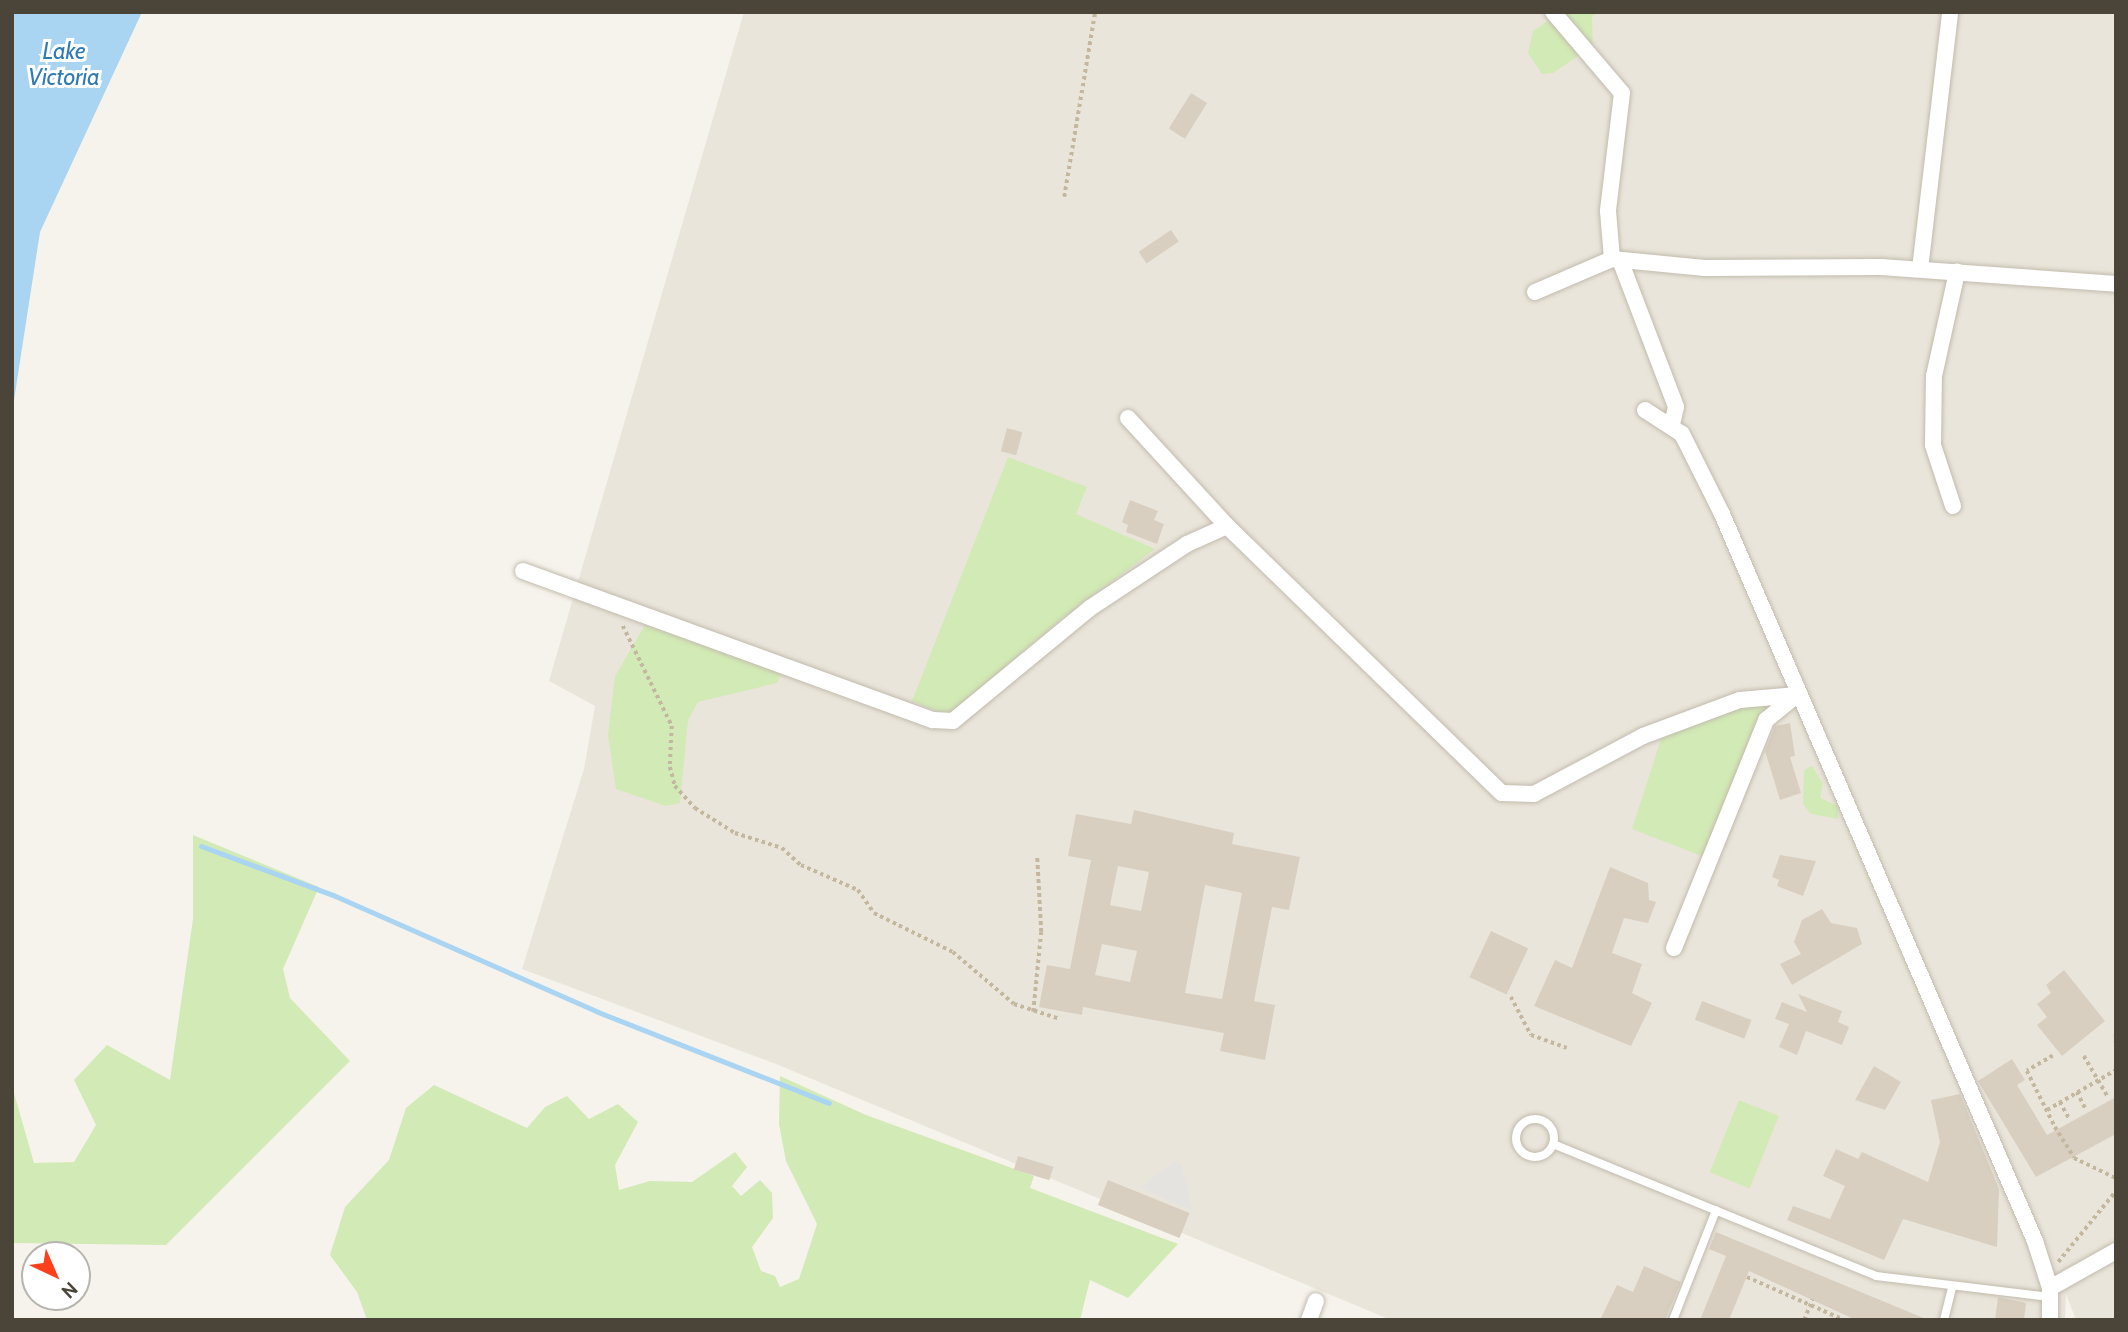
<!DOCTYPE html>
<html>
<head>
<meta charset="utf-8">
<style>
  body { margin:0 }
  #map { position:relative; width:2128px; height:1332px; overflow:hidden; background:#f6f3ec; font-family:Cabin,sans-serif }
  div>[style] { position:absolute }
  .residential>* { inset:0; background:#eae5da }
  .green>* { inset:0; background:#d2eab5; transform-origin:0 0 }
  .parking>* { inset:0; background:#e5e3e0 }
  .water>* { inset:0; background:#a9d4f2 }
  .stream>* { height:5px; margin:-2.5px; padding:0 2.5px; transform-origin:2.5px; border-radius:2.5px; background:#a9d4f2 }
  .building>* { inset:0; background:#d8cfc1; transform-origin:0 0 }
  .path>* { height:3.5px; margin-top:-1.75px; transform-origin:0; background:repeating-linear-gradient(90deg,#c4b79f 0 3.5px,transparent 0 7px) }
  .roads { filter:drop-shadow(0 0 2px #c2bbae) drop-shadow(0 0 2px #c2bbae) }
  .service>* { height:8px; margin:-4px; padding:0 4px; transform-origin:4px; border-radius:4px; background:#fff }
  .service>.ring { margin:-4px; padding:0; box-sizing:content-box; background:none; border:8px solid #fff; border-radius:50% }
  .minor>* { height:16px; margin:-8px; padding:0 8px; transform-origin:8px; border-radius:8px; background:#fff }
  span { translate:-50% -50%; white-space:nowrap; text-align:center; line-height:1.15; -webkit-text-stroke:6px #fff; paint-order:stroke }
  .water-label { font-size:23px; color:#2e7ab2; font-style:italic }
  .frame { position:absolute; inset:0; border:14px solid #4b4439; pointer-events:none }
  .north { position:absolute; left:21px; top:1241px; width:70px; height:70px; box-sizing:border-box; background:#fff; border:2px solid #b7b4b0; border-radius:50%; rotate:136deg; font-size:19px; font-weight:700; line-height:28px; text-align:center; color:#4b4439 }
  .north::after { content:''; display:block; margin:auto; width:24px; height:32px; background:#fc3f1d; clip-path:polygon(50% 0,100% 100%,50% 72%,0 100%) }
</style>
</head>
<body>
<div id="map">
  <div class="residential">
    <div style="clip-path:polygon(744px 12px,2116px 12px,2116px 1320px,2076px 1320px,2066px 1294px,2065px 1320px,1391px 1320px,776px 1064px,522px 969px,584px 769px,595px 706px,549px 681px)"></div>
  </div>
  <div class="green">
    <div style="clip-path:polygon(1561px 12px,1600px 12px,1592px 16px,1593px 46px,1553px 73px,1542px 74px,1528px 53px,1533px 31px)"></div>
    <div style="clip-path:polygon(1008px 457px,1087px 487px,1076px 514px,1155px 549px,1060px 620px,948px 716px,912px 701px)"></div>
    <div style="clip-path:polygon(645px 625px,784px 668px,777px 683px,698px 702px,688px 720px,680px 803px,666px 806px,616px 789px,608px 735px,615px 676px)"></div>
    <div style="clip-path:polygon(1777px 700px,1704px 857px,1632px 829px,1663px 733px,1723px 710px)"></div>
    <div style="clip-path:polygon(1812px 766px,1823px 784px,1820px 798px,1838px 806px,1838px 819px,1811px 814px,1803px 804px,1804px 770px)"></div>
    <div style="clip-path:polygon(193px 835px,319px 887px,283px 969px,290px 998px,350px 1061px,166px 1245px,12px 1243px,12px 1086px,34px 1163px,74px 1162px,96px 1125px,74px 1080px,107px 1045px,170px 1080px,193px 919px)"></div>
    <div style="clip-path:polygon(780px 1076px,866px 1115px,1034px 1176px,1030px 1188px,1178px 1244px,1128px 1298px,1090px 1280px,1080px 1320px,367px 1320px,357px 1292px,330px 1255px,345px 1207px,389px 1160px,406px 1108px,434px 1085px,527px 1128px,545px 1107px,567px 1096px,589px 1119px,618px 1104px,638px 1122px,615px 1165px,619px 1190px,650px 1181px,692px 1182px,735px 1152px,747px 1167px,732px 1186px,741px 1196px,760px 1180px,772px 1193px,773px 1218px,752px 1247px,761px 1271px,775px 1276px,780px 1287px,799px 1279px,817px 1224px,786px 1161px,779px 1124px)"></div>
    <div style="left:1739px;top:1100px;width:43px;height:78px;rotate:22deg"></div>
  </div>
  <div class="parking">
    <div style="clip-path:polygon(1174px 1161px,1181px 1163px,1193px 1211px,1140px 1188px)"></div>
  </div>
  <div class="water">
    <div style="clip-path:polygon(12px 12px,142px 12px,40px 232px,12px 413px)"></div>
  </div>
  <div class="stream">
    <div style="left:201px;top:846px;width:141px;rotate:20.4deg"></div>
    <div style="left:333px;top:895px;width:290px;rotate:23.8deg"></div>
    <div style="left:598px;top:1012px;width:248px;rotate:21.5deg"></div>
  </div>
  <div class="building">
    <div style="left:1191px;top:93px;width:19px;height:42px;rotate:32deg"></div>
    <div style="left:1171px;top:230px;width:14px;height:39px;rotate:56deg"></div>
    <div style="left:1007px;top:428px;width:16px;height:24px;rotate:15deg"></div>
    <div style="clip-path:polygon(1130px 500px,1158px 511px,1154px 520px,1164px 524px,1157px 544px,1126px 532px,1128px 525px,1122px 522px)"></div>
    <div style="clip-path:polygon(1790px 723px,1795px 756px,1790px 757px,1801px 793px,1780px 800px,1765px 751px,1775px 726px)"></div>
    <div style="clip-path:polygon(evenodd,1134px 810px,1234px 833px,1232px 844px,1300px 857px,1289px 910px,1272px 907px,1254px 1001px,1275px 1005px,1265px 1060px,1220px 1051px,1224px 1033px,1083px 1007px,1082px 1015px,1039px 1007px,1047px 965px,1070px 969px,1091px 860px,1068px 856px,1076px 814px,1131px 824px,1134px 810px,1118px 866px,1149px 872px,1141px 911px,1110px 905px,1118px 866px,1134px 810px,1205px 885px,1242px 893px,1222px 999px,1185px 993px,1205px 885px,1134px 810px,1102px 944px,1137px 951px,1130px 982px,1095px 975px,1102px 944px)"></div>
    <div style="clip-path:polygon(1780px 855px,1816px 861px,1803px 896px,1777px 886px,1779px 880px,1772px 877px)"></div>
    <div style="clip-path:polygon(1610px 867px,1648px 883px,1649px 900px,1656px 902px,1648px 923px,1624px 918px,1612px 953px,1642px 964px,1632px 993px,1652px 1003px,1631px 1046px,1534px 1006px,1555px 960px,1572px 968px)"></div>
    <div style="clip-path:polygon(1822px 909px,1831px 923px,1857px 928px,1862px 944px,1792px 985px,1780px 964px,1801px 954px,1794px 942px,1802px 920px)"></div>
    <div style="left:1491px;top:931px;width:41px;height:51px;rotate:25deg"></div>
    <div style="clip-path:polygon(2064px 970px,2105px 1021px,2062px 1056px,2037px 1025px,2047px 1017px,2037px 1004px,2051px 993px,2046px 985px)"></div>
    <div style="clip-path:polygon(1798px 994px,1842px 1011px,1838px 1022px,1849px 1027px,1842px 1045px,1806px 1031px,1797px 1055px,1779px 1047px,1789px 1024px,1775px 1019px,1782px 1002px,1807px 1012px)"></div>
    <div style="left:1702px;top:1001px;width:53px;height:20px;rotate:21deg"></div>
    <div style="clip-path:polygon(2012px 1059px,2025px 1080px,2017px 1085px,2047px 1135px,2116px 1097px,2116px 1134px,2036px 1177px,1978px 1081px)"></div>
    <div style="clip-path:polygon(1874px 1066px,1901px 1082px,1885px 1110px,1855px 1100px)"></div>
    <div style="clip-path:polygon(1960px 1094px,1999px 1189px,1997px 1247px,1903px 1219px,1884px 1260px,1787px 1220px,1793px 1206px,1830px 1219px,1845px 1186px,1823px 1176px,1836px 1149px,1858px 1159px,1862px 1152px,1928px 1182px,1940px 1142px,1931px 1100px)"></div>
    <div style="left:1018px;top:1156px;width:37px;height:14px;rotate:17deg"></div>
    <div style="left:1108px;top:1180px;width:88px;height:27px;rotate:22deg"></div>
    <div style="clip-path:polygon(1716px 1232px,1926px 1319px,1926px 1320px,1856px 1320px,1749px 1271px,1729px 1320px,1700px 1320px,1726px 1256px,1709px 1249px)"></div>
    <div style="clip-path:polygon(1644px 1266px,1681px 1282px,1665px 1320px,1600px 1320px,1617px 1285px,1633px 1292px)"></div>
    <div style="clip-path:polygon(1998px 1297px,2026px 1303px,2024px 1320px,1995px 1320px)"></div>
  </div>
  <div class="path">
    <div style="left:1064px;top:197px;width:188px;rotate:-80.5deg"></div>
    <div style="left:623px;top:626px;width:111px;rotate:63.9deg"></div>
    <div style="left:672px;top:726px;width:41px;rotate:92.8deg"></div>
    <div style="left:670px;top:767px;width:20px;rotate:75deg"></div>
    <div style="left:675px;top:786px;width:30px;rotate:48deg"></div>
    <div style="left:695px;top:808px;width:47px;rotate:32deg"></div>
    <div style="left:735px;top:833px;width:49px;rotate:17.7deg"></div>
    <div style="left:782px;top:848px;width:25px;rotate:42deg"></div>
    <div style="left:801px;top:865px;width:62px;rotate:23.7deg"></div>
    <div style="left:858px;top:890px;width:28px;rotate:55deg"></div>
    <div style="left:874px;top:913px;width:88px;rotate:26.3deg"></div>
    <div style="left:953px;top:952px;width:80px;rotate:40.4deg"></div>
    <div style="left:1014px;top:1004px;width:48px;rotate:18.1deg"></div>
    <div style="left:1511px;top:997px;width:43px;rotate:62.2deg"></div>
    <div style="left:1531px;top:1035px;width:38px;rotate:20deg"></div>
    <div style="left:1033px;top:1012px;width:80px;rotate:-84.3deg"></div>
    <div style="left:1041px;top:932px;width:74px;rotate:-93.1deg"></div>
    <div style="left:2116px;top:1034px;width:9px;rotate:90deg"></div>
    <div style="left:2053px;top:1056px;width:30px;rotate:150deg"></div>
    <div style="left:2027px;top:1071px;width:63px;rotate:63.4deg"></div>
    <div style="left:2055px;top:1127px;width:36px;rotate:58deg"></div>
    <div style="left:2074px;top:1158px;width:47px;rotate:25.5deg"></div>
    <div style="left:2084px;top:1056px;width:48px;rotate:59.7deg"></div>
    <div style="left:2077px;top:1092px;width:18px;rotate:63deg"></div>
    <div style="left:2060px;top:1102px;width:18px;rotate:61deg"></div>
    <div style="left:2047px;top:1110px;width:80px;rotate:-30.1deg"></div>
    <div style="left:2058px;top:1262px;width:92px;rotate:-50.8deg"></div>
    <div style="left:1747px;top:1277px;width:106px;rotate:23.9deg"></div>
    <div style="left:1804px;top:1320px;width:22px;rotate:-68deg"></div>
  </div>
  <div class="roads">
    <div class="service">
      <div class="ring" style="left:1516px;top:1119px;width:30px;height:30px"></div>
      <div style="left:1553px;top:1144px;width:349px;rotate:22.2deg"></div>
      <div style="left:1876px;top:1276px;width:175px;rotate:6.9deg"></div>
      <div style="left:1673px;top:1320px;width:118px;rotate:-68.6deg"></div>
      <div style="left:1944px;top:1320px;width:32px;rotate:-76deg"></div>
    </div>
    <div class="minor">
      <div style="left:1553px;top:12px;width:106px;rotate:49.6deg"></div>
      <div style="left:1622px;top:93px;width:119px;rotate:96.8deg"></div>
      <div style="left:1608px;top:211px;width:48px;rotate:85.2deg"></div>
      <div style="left:1620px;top:260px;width:157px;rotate:69.1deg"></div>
      <div style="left:1676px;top:407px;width:17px;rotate:103deg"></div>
      <div style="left:1920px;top:269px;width:259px;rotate:-83.3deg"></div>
      <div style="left:1535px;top:292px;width:84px;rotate:-23.2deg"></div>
      <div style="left:1612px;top:259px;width:93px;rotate:5.5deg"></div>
      <div style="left:1705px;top:268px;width:176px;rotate:-0.3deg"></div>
      <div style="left:1881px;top:267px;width:236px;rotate:4.1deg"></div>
      <div style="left:1645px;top:410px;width:44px;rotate:33deg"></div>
      <div style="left:1682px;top:434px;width:89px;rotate:63.4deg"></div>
      <div style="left:1722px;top:514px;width:792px;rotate:66.71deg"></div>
      <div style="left:2035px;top:1241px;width:49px;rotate:72.3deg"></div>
      <div style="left:2050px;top:1288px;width:32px;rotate:90deg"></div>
      <div style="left:1128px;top:418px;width:147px;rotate:47.5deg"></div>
      <div style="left:1227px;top:526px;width:383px;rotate:44.2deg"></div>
      <div style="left:1502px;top:793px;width:32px;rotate:2deg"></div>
      <div style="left:1534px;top:794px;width:123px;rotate:-28deg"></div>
      <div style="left:1643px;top:736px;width:103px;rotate:-20.4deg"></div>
      <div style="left:1740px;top:700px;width:57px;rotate:-5deg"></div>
      <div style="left:1953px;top:506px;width:64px;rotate:-108.2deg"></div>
      <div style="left:1933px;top:445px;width:69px;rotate:-89.2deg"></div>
      <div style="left:1934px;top:376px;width:107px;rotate:-77.5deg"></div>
      <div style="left:523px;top:571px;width:436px;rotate:20deg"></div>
      <div style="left:933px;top:720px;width:20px;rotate:3deg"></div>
      <div style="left:953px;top:721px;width:178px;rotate:-39.5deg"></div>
      <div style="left:1090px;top:608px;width:116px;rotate:-33.4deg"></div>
      <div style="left:1187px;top:544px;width:44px;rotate:-24.2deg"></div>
      <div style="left:1674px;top:948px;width:246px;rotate:-68deg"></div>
      <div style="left:1766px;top:720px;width:40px;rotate:-39deg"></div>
      <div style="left:2050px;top:1288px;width:76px;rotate:-29.3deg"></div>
      <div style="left:1309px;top:1320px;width:20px;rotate:-70deg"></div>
    </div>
  </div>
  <div class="water-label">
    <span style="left:64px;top:64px">Lake<br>Victoria</span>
  </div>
  <div class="frame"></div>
  <div class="north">N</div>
</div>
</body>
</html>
